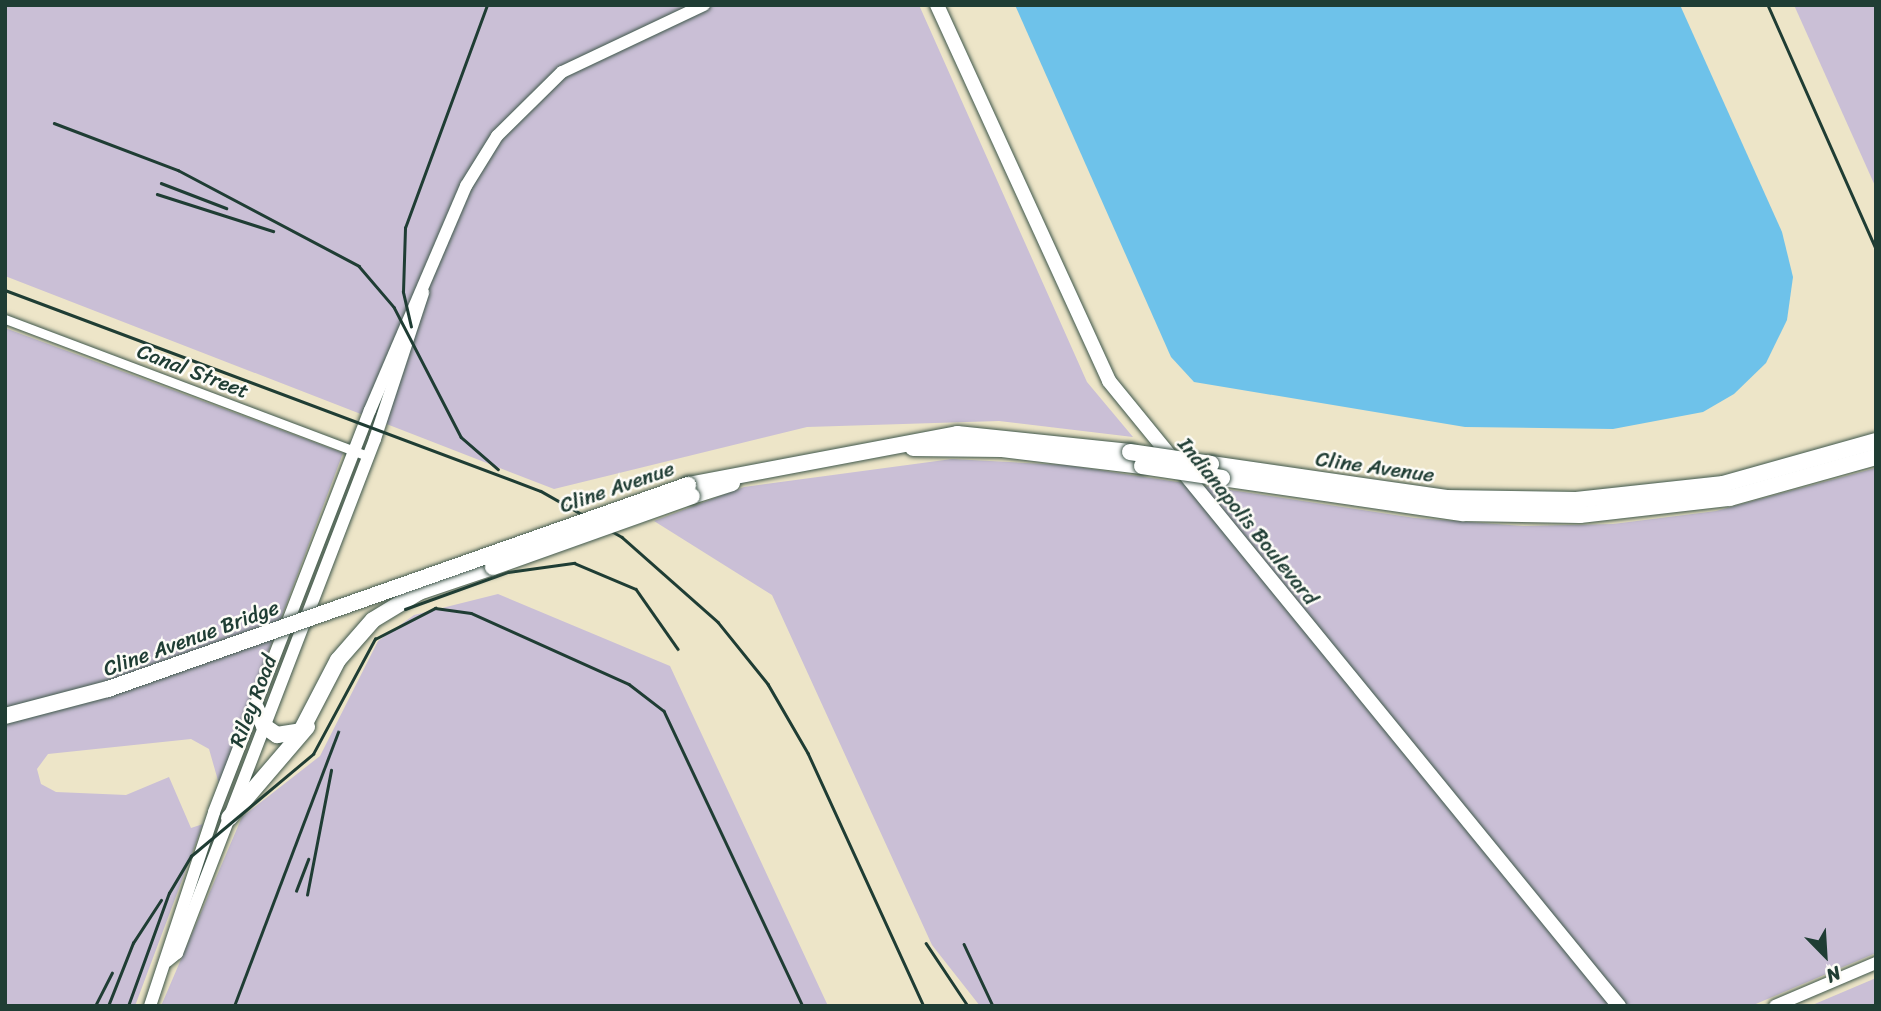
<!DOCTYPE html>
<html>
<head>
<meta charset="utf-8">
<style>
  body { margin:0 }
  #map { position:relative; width:1881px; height:1011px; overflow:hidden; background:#ede5c8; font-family:Sriracha,sans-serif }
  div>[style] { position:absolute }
  .industrial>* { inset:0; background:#cabfd6 }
  .water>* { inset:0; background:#6ec2ea }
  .roads { filter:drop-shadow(0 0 2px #3e564a) drop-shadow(0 0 2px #3e564a) }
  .minor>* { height:9px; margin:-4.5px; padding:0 4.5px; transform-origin:4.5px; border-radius:4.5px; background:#fff }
  .secondary>* { height:12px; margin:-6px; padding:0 6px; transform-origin:6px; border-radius:6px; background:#fff }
  .primary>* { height:14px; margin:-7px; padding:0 7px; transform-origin:7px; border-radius:7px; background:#fff }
  .motorway>* { height:16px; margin:-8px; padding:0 8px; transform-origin:8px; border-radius:8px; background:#fff }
  .rail>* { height:2.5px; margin:-1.25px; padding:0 1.25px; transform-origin:1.25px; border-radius:1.25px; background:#1f3d34 }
  .bridges { filter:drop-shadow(0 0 2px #3e564a) drop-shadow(0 0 2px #3e564a) }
  .motorway-bridge>* { height:16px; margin:-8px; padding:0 8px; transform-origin:8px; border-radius:8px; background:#fff }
  span { translate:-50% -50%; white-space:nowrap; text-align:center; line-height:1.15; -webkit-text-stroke:5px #fdfcf7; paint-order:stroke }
  .street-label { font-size:21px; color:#1f3d34 }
  .frame { position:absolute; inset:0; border:7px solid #1f3d34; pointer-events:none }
  .north { position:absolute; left:1790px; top:920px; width:70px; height:70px; -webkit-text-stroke:5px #fdfcf7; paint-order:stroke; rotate:156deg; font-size:19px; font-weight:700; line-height:28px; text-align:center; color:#1f3d34 }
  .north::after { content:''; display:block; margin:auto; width:24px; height:32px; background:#1f3d34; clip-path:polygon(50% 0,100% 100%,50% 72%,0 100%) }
</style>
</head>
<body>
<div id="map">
  <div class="industrial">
    <div style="clip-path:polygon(5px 5px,919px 5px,1087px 382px,1133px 437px,999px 421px,807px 427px,554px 489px,5px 276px)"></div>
    <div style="clip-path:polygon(1794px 5px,1876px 5px,1876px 188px)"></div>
    <div style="clip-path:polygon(5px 328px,343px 453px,219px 784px,209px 749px,191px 739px,48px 754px,37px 769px,41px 784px,56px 792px,126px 795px,169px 777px,191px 828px,203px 824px,135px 1006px,5px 1006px)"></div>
    <div style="clip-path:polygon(952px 459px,1065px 465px,1415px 518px,1523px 526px,1613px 524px,1716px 511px,1876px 468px,1876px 953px,1751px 1006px,980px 1006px,932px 945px,772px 595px,654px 521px,744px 487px)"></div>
    <div style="clip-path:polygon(498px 594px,670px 666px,828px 1006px,161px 1006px,242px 817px,320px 756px,378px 641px,414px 615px)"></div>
    <div style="clip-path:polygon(1876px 978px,1876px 1006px,1810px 1006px)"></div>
  </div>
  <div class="water">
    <div style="clip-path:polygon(1015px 5px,1680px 5px,1782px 232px,1793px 277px,1787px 320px,1766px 363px,1734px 394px,1703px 412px,1613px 429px,1465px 427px,1194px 382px,1171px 357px)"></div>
  </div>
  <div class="roads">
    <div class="minor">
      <div style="left:5px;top:319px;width:388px;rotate:20.7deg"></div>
    </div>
    <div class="secondary">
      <div style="left:167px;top:961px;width:13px;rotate:-39deg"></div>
      <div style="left:177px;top:953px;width:551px;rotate:-68.93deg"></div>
      <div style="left:375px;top:439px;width:154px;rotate:-71.8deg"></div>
      <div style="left:150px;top:1006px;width:204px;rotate:-71.7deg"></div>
      <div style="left:214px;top:812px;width:431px;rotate:-68.8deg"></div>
      <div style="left:370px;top:410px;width:244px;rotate:-66.8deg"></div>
      <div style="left:466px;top:186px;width:59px;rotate:-58.2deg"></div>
      <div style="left:497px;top:136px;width:91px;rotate:-44.6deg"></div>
      <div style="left:562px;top:72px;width:157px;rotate:-25.3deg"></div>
      <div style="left:1775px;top:1006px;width:110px;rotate:-23.1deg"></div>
    </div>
    <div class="primary">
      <div style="left:937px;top:5px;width:413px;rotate:65.4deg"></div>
      <div style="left:1109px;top:381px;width:807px;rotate:50.79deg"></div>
    </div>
    <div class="motorway">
      <div style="left:913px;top:448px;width:89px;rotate:0.6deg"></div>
      <div style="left:1002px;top:449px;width:141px;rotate:6.9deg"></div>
      <div style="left:1211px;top:464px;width:238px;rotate:8.2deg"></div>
      <div style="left:1447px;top:498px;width:129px;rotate:0.9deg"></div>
      <div style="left:1576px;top:500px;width:148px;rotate:-6.2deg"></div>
      <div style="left:1723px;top:484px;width:159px;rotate:-15.7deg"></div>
      <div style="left:1222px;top:478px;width:244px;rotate:8.3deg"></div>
      <div style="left:1463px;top:513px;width:117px;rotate:1deg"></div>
      <div style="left:1580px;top:515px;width:151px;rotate:-6.5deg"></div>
      <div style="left:1730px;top:498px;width:152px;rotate:-15.7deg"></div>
      <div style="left:688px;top:485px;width:274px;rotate:-10.7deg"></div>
      <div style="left:957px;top:434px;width:174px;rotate:5.9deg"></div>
      <div style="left:692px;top:496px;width:42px;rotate:-18deg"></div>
      <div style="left:256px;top:708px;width:20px;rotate:66deg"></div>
      <div style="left:264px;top:726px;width:16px;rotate:35deg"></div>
      <div style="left:277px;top:735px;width:24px;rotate:-9deg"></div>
      <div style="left:301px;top:731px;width:80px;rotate:-62.5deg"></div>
      <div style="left:338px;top:660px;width:53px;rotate:-48.8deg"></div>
      <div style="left:373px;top:620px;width:54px;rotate:-31.3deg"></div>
      <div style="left:419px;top:592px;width:78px;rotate:-18.7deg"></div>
      <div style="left:229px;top:818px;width:120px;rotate:-49.4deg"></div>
    </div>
  </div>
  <div class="rail">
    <div style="left:1768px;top:5px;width:267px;rotate:66.1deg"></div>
    <div style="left:54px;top:123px;width:133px;rotate:20.8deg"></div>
    <div style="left:178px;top:170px;width:205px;rotate:27.9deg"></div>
    <div style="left:359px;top:266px;width:54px;rotate:49.5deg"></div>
    <div style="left:394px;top:307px;width:146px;rotate:62.7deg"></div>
    <div style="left:461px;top:437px;width:49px;rotate:40.9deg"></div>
    <div style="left:161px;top:183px;width:70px;rotate:21deg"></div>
    <div style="left:157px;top:194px;width:122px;rotate:17.7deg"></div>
    <div style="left:5px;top:290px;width:572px;rotate:20.56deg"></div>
    <div style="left:541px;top:491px;width:93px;rotate:29.6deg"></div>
    <div style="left:622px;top:537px;width:128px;rotate:41.5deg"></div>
    <div style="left:718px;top:622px;width:80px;rotate:51.1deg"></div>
    <div style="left:768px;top:684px;width:80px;rotate:59.9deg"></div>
    <div style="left:808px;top:753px;width:278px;rotate:65.4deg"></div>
    <div style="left:411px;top:327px;width:36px;rotate:-103deg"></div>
    <div style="left:403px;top:292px;width:64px;rotate:-88.2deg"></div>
    <div style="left:405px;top:228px;width:238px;rotate:-69.8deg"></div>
    <div style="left:405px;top:609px;width:109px;rotate:-19.8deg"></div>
    <div style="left:508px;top:572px;width:67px;rotate:-7.8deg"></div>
    <div style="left:574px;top:563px;width:67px;rotate:22.8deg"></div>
    <div style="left:636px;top:589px;width:73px;rotate:55deg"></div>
    <div style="left:296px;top:891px;width:34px;rotate:-69deg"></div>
    <div style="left:307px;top:895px;width:127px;rotate:-79.1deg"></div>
    <div style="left:926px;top:943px;width:76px;rotate:56.3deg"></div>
    <div style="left:964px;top:944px;width:68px;rotate:64.9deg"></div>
    <div style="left:95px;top:1006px;width:37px;rotate:-63deg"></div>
    <div style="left:108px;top:1006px;width:68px;rotate:-68.4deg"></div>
    <div style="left:133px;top:943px;width:51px;rotate:-56.9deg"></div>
    <div style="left:128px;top:1006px;width:120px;rotate:-70.1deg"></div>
    <div style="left:169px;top:893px;width:43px;rotate:-59.3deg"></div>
    <div style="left:191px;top:856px;width:159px;rotate:-39.9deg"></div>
    <div style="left:313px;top:754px;width:131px;rotate:-61.7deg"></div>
    <div style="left:375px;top:639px;width:68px;rotate:-27.3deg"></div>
    <div style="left:435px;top:608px;width:36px;rotate:8deg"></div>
    <div style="left:471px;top:613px;width:173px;rotate:24.2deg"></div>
    <div style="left:629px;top:684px;width:44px;rotate:37.6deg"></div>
    <div style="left:664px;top:711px;width:326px;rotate:64.8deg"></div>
    <div style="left:234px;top:1006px;width:293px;rotate:-69.2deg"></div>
  </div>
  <div class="bridges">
    <div class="motorway-bridge">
      <div style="left:1130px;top:452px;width:82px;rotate:8.4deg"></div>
      <div style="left:1142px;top:466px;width:81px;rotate:8.5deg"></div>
      <div style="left:493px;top:567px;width:211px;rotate:-19.6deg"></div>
      <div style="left:5px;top:716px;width:106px;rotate:-14.7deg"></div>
      <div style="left:108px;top:689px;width:615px;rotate:-19.38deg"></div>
    </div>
  </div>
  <div class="street-label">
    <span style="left:193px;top:371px;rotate:21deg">Canal Street</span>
    <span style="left:1375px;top:467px;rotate:8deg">Cline Avenue</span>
    <span style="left:617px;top:487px;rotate:-19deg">Cline Avenue</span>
    <span style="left:1248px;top:521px;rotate:51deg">Indianapolis Boulevard</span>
    <span style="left:191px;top:638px;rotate:-20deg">Cline Avenue Bridge</span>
    <span style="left:253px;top:701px;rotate:-69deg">Riley Road</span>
  </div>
  <div class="frame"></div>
  <div class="north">N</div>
</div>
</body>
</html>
